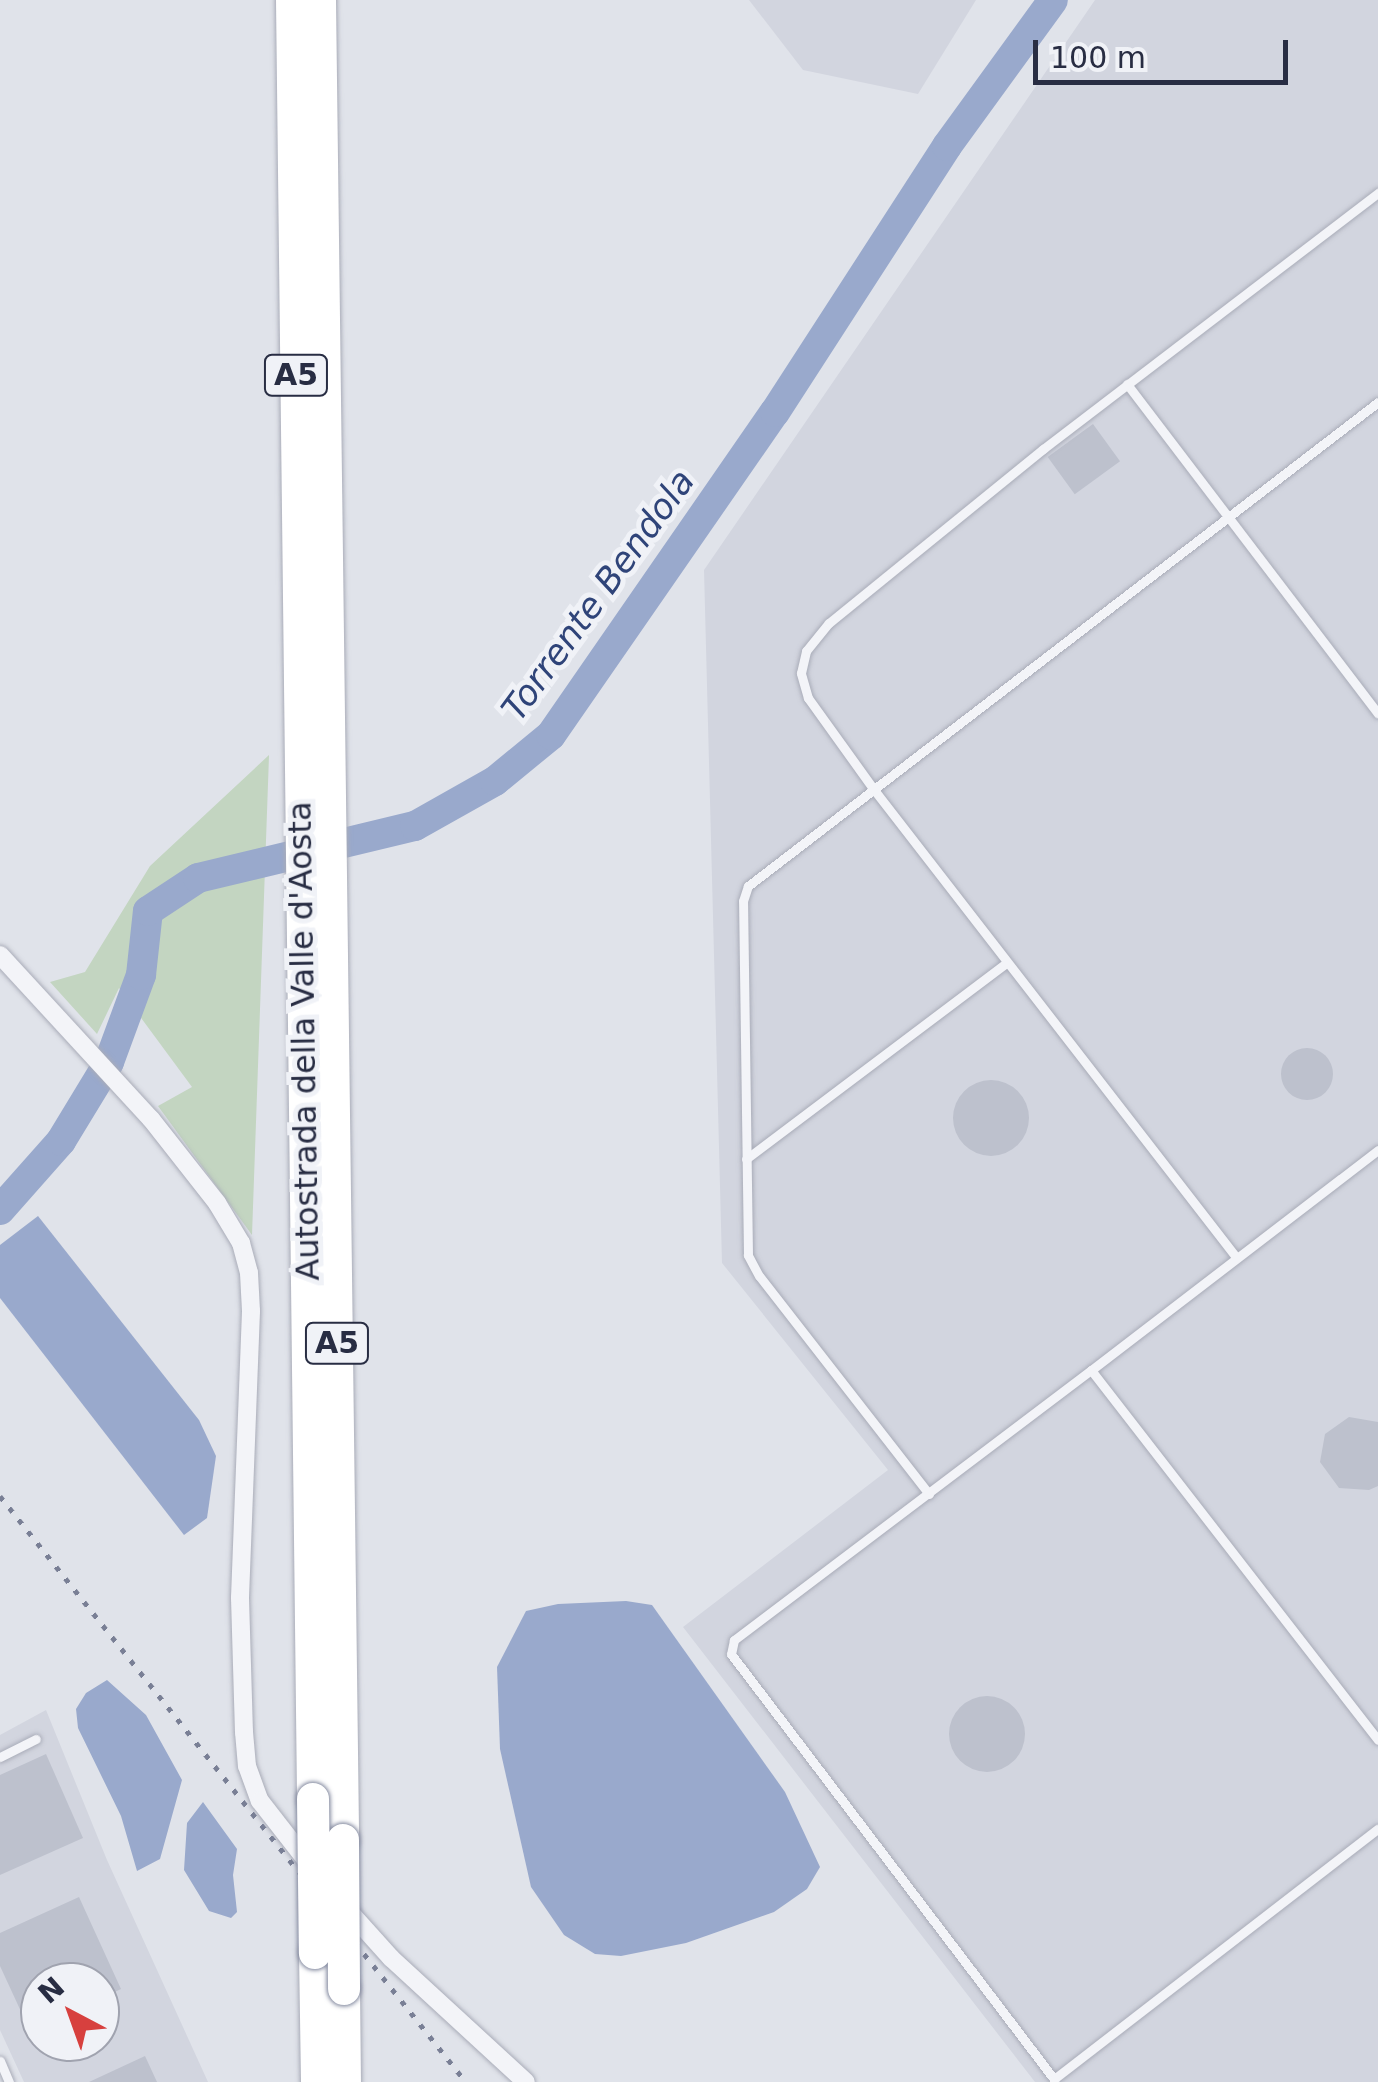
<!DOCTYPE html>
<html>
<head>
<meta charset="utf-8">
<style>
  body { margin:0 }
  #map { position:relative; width:1378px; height:2082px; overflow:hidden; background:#e0e3ea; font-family:"DejaVu Sans",sans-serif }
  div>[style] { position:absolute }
  .built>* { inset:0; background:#d2d5df }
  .green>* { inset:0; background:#c3d5c1 }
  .water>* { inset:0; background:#99a9cc }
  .river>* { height:30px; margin:-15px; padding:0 15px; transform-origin:15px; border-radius:15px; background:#99a9cc }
  .building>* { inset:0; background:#bdc1cd; transform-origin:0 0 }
  .round { border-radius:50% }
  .roads { filter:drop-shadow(0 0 2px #a9acb8) drop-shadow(0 0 2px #a9acb8) }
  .service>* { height:9px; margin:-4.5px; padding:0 4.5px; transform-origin:4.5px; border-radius:4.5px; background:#f3f4f8 }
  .minor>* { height:18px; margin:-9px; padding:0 9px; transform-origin:9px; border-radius:9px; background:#f3f4f8 }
  .motorway>* { height:32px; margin:-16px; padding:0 16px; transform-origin:16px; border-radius:16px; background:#fff }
  .rail>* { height:5px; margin-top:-2.5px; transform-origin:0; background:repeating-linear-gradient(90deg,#797f95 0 5px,transparent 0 15px) }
  .bridges { filter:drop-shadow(0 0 2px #878da2) drop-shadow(0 0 2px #878da2) }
  .motorway-bridge>* { height:32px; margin:-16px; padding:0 16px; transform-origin:16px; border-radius:16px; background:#fff }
  span { translate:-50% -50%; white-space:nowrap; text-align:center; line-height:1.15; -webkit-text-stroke:10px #f0f2f7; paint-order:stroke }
  .shield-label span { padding:2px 8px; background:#f0f2f7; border:2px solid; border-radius:8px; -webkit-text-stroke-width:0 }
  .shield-label { font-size:30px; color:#282d43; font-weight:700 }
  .street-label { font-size:32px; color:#282d43 }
  .water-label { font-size:35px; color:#2f4479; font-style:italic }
  .north { position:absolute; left:20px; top:1962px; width:100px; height:100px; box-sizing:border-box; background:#f0f2f7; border:2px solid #a0a3af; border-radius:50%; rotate:319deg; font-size:28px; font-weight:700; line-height:40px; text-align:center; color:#282d43 }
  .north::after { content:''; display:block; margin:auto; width:35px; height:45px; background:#d7403e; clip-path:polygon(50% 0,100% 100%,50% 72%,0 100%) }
  .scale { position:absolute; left:1033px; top:40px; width:255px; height:45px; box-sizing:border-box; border:5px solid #282d43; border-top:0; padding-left:12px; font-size:30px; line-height:35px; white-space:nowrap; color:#282d43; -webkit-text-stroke:8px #f0f2f7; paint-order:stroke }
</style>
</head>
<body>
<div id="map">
  <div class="built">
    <div style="clip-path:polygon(749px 0,976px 0,918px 94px,803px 70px)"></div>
    <div style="clip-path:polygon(1095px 0,1378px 0,1378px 2082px,1035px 2082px,683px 1627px,888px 1470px,722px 1263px,704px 570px)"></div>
    <div style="clip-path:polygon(evenodd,46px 1710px,107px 1860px,208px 2082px,24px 2082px,0 2030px,0 1735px,46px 1710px,40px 1982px,100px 1982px,100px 2042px,40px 2042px,40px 1982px)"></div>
  </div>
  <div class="green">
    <div style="clip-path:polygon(269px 755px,269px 756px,252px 1235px,158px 1106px,192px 1087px,119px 988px,97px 1034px,50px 982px,85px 972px,150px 866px)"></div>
  </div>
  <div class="water">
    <div style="clip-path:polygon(38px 1216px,199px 1420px,216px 1456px,207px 1518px,184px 1535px,0 1298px,0 1245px)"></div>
    <div style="clip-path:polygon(626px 1601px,652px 1605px,785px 1792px,820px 1867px,807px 1889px,774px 1912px,686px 1943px,621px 1956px,595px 1954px,564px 1935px,531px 1887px,500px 1749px,497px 1667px,526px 1611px,558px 1604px)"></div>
    <div style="clip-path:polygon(107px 1680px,146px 1715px,182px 1780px,160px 1859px,137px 1871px,121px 1816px,78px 1728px,76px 1709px,86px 1693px)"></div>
    <div style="clip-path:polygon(203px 1802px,237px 1849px,233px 1875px,237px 1912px,231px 1918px,209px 1911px,184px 1870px,187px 1823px)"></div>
  </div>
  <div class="river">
    <div style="left:0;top:1210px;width:92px;rotate:-48.5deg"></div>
    <div style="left:61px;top:1141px;width:92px;rotate:-58.7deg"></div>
    <div style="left:109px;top:1062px;width:93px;rotate:-69.8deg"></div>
    <div style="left:141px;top:975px;width:64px;rotate:-83.8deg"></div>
    <div style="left:148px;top:911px;width:60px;rotate:-33.4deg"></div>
    <div style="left:198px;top:878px;width:223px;rotate:-13.5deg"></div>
    <div style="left:415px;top:826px;width:92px;rotate:-29.4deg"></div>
    <div style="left:495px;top:781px;width:72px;rotate:-39.4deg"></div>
    <div style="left:551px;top:735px;width:393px;rotate:-55.3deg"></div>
    <div style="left:775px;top:412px;width:317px;rotate:-57.1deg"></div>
    <div style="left:947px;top:146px;width:180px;rotate:-54deg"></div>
  </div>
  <div class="building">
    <div style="left:1093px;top:424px;width:46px;height:56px;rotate:54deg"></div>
    <div class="round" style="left:1281px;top:1048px;width:52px;height:52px"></div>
    <div class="round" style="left:953px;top:1080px;width:76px;height:76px"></div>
    <div style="clip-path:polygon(1349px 1417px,1378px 1422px,1378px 1486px,1369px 1490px,1339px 1488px,1320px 1462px,1325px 1434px)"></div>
    <div class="round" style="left:949px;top:1696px;width:76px;height:76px"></div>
    <div style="clip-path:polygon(46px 1754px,83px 1838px,0 1875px,0 1775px)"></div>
    <div style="clip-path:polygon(79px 1897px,121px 1989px,100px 1999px,100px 1982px,40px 1982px,40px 2027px,30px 2031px,0 1966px,0 1933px)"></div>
    <div style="clip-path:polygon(145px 2056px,157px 2082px,89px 2082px)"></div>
  </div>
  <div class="roads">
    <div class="service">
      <div style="left:1127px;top:384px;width:414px;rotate:52.7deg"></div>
      <div style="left:1378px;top:1150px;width:362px;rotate:142.5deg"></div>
      <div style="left:1091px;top:1370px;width:468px;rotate:52.2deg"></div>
      <div style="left:746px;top:1159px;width:326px;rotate:-37deg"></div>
      <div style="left:1236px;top:1257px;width:594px;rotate:-127.76deg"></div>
      <div style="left:872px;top:787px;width:110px;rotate:-125.7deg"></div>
      <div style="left:808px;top:698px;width:26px;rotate:-106deg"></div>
      <div style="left:801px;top:673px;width:23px;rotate:-77deg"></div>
      <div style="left:806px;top:651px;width:36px;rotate:-51deg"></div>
      <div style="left:829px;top:623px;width:276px;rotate:-39.1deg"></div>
      <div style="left:1043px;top:449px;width:422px;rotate:-37.4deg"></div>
      <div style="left:1091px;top:1370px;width:448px;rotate:142.9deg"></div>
      <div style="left:734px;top:1640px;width:14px;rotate:102deg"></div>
      <div style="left:731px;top:1654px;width:534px;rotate:52.77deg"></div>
      <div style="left:1054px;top:2079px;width:409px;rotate:-37.7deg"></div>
      <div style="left:929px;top:1494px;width:276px;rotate:-127.9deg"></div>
      <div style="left:759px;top:1276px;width:24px;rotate:-118deg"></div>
      <div style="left:748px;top:1255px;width:354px;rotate:-90.8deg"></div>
      <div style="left:743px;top:901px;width:16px;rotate:-72deg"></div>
      <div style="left:748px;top:886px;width:794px;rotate:-37.53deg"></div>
      <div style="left:0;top:1757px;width:40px;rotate:-26.6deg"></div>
      <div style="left:0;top:2061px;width:23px;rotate:67deg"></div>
    </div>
    <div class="minor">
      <div style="left:0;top:955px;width:223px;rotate:47.4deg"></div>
      <div style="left:151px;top:1119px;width:107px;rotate:51.8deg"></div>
      <div style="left:217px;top:1203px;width:47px;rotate:59deg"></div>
      <div style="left:241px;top:1243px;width:31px;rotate:75deg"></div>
      <div style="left:249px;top:1273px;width:38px;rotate:87deg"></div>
      <div style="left:251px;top:1311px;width:287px;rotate:92.2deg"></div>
      <div style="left:240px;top:1598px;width:134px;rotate:88.3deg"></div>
      <div style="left:244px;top:1732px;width:34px;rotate:85deg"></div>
      <div style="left:247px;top:1766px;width:37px;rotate:70deg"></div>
      <div style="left:260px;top:1801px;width:81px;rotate:52deg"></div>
      <div style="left:346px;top:1908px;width:67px;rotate:48deg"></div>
      <div style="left:391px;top:1958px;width:183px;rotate:42.6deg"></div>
    </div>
    <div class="motorway">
      <div style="left:292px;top:0;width:1799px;rotate:89.33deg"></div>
      <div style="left:320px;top:0;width:1840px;rotate:89.28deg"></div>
      <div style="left:315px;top:1953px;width:129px;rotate:89.1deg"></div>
      <div style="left:344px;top:1989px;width:93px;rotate:89.4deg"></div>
    </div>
  </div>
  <div class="rail">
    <div style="left:0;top:1496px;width:749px;rotate:51.51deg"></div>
  </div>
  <div class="bridges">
    <div class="motorway-bridge">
      <div style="left:313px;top:1799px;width:154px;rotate:89.3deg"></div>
      <div style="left:343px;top:1840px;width:149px;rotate:89.6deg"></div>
    </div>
  </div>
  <div class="shield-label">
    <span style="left:296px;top:375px">A5</span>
    <span style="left:337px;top:1343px">A5</span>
  </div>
  <div class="street-label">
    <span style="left:304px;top:1041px;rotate:-91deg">Autostrada della Valle d'Aosta</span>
  </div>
  <div class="water-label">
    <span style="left:598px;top:595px;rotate:-54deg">Torrente Bendola</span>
  </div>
  <div class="north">N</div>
  <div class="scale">100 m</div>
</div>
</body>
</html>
